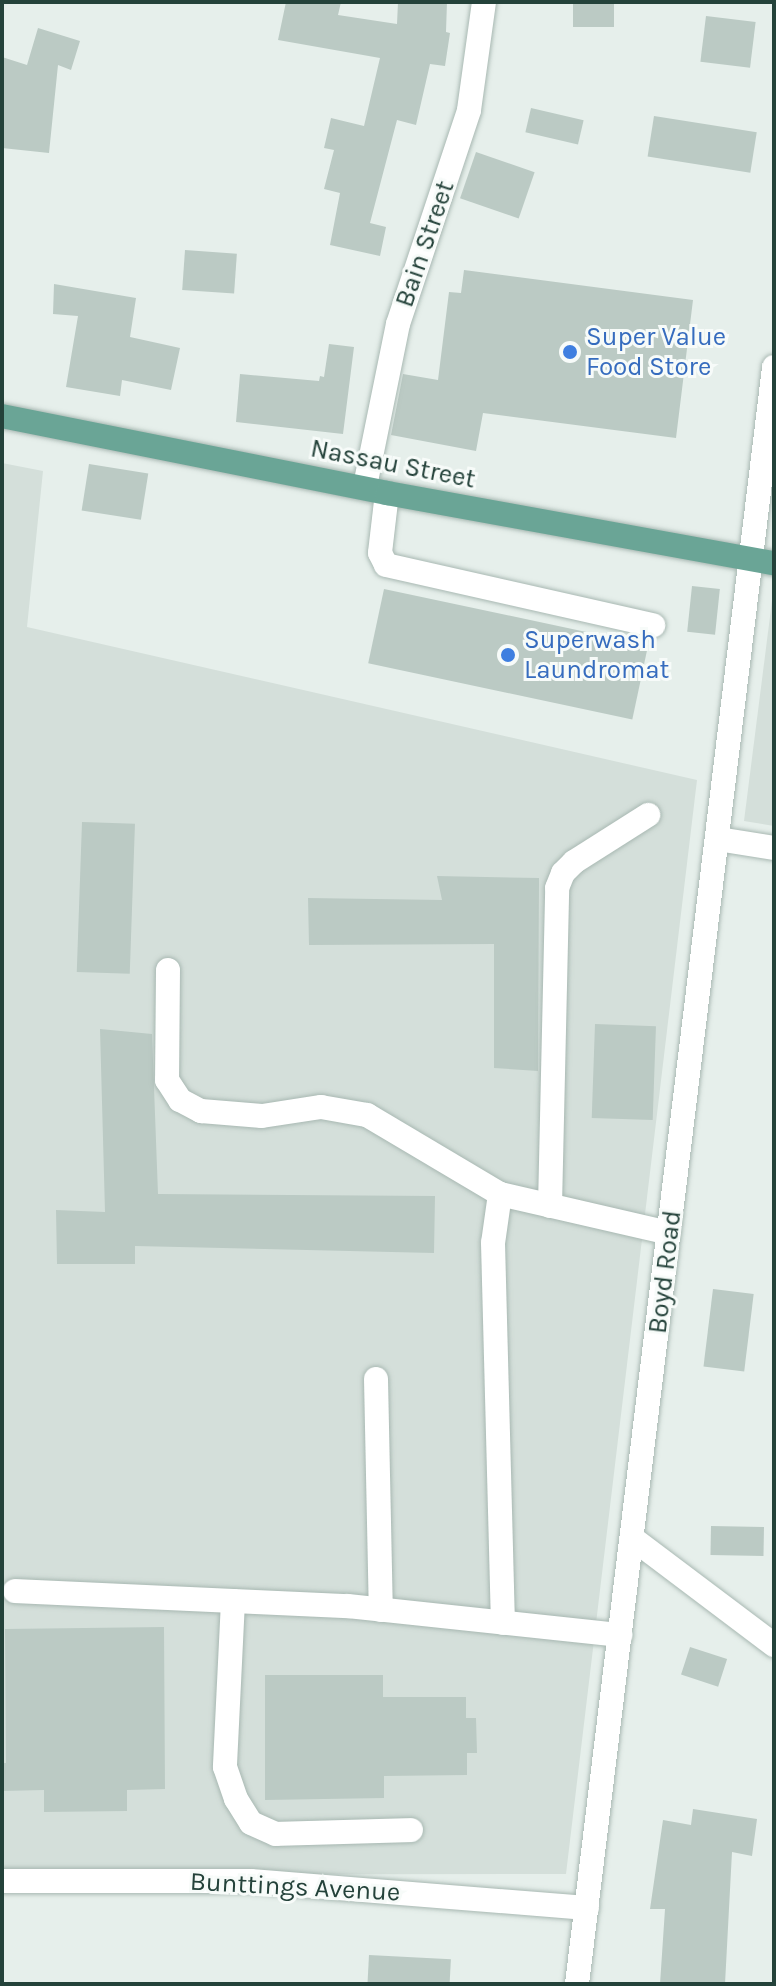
<!DOCTYPE html>
<html>
<head>
<meta charset="utf-8">
<style>
  body { margin:0 }
  #map { position:relative; width:776px; height:1986px; overflow:hidden; background:#e6efeb; font-family:Karla,sans-serif }
  div>[style] { position:absolute }
  .built>* { inset:0; background:#d4dfda }
  .building>* { inset:0; background:#bbcac4; transform-origin:0 0 }
  .roads { filter:drop-shadow(0 0 2px #a8b8b2) drop-shadow(0 0 2px #a8b8b2) }
  .minor>* { height:24px; margin:-12px; padding:0 12px; transform-origin:12px; border-radius:12px; background:#fff }
  .major>* { height:24px; margin:-12px; padding:0 12px; transform-origin:12px; border-radius:12px; background:#6aa596 }
  .dots>* { width:22px; height:22px; translate:-50% -50%; box-sizing:border-box; border:4px solid #f7fbf9; border-radius:50% }
  span { translate:-50% -50%; white-space:nowrap; text-align:center; line-height:1.15; -webkit-text-stroke:6px #f7fbf9; paint-order:stroke }
  .street-label { font-size:26px; color:#24423a }
  .shop-label { font-size:26px; color:#366cbe }
  .left { translate:0 -50%; text-align:left }
  .frame { position:absolute; inset:0; border:4px solid #24423a; pointer-events:none }
</style>
</head>
<body>
<div id="map">
  <div class="built">
    <div style="clip-path:polygon(2px 463px,43px 471px,27px 627px,697px 780px,566px 1874px,2px 1875px)"></div>
    <div style="clip-path:polygon(774px 585px,774px 826px,744px 821px)"></div>
  </div>
  <div class="building">
    <div style="clip-path:polygon(286px 2px,341px 2px,338px 15px,397px 24px,398px 2px,447px 2px,446px 32px,450px 33px,445px 66px,430px 64px,416px 125px,397px 120px,370px 223px,386px 227px,380px 256px,330px 245px,340px 193px,324px 189px,334px 150px,324px 148px,331px 118px,364px 126px,380px 58px,278px 40px)"></div>
    <div style="left:573px;top:2px;width:41px;height:25px"></div>
    <div style="left:706px;top:16px;width:50px;height:46px;rotate:7deg"></div>
    <div style="clip-path:polygon(38px 28px,80px 41px,71px 70px,58px 65px,49px 153px,2px 148px,2px 57px,27px 65px)"></div>
    <div style="left:531px;top:108px;width:54px;height:25px;rotate:13deg"></div>
    <div style="left:654px;top:116px;width:104px;height:41px;rotate:9deg"></div>
    <div style="left:476px;top:152px;width:62px;height:49px;rotate:19deg"></div>
    <div style="left:185px;top:250px;width:52px;height:40px;rotate:4deg"></div>
    <div style="clip-path:polygon(464px 270px,693px 300px,676px 438px,483px 413px,476px 451px,391px 435px,403px 374px,438px 380px,449px 292px,461px 293px)"></div>
    <div style="clip-path:polygon(54px 284px,136px 298px,130px 337px,180px 348px,171px 390px,122px 380px,120px 396px,66px 387px,78px 316px,53px 314px)"></div>
    <div style="clip-path:polygon(329px 344px,354px 347px,343px 434px,236px 422px,240px 374px,319px 381px,320px 376px,324px 377px)"></div>
    <div style="left:89px;top:464px;width:60px;height:47px;rotate:9deg"></div>
    <div style="left:692px;top:586px;width:28px;height:46px;rotate:6deg"></div>
    <div style="left:384px;top:589px;width:270px;height:76px;rotate:12deg"></div>
    <div style="left:82px;top:822px;width:53px;height:150px;rotate:2deg"></div>
    <div style="clip-path:polygon(437px 876px,539px 878px,538px 1071px,494px 1068px,494px 944px,309px 945px,308px 898px,442px 900px)"></div>
    <div style="left:595px;top:1024px;width:61px;height:94px;rotate:2deg"></div>
    <div style="clip-path:polygon(100px 1029px,152px 1034px,158px 1194px,435px 1196px,434px 1253px,135px 1246px,135px 1264px,57px 1264px,56px 1210px,105px 1212px)"></div>
    <div style="left:713px;top:1289px;width:41px;height:78px;rotate:7deg"></div>
    <div style="left:711px;top:1526px;width:53px;height:29px;rotate:1deg"></div>
    <div style="clip-path:polygon(164px 1627px,165px 1789px,127px 1790px,127px 1811px,44px 1812px,44px 1790px,2px 1791px,2px 1763px,6px 1763px,5px 1629px)"></div>
    <div style="left:690px;top:1647px;width:39px;height:29px;rotate:18deg"></div>
    <div style="clip-path:polygon(265px 1675px,383px 1675px,383px 1697px,466px 1697px,466px 1718px,476px 1718px,477px 1753px,467px 1753px,467px 1775px,384px 1776px,384px 1798px,265px 1800px)"></div>
    <div style="clip-path:polygon(693px 1809px,757px 1819px,752px 1856px,732px 1852px,725px 1984px,660px 1984px,665px 1909px,650px 1909px,663px 1820px,691px 1825px)"></div>
    <div style="left:369px;top:1955px;width:82px;height:29px;rotate:3deg"></div>
  </div>
  <div class="roads">
    <div class="minor">
      <div style="left:365px;top:486px;width:165px;rotate:-78.5deg"></div>
      <div style="left:398px;top:324px;width:225px;rotate:-71.6deg"></div>
      <div style="left:469px;top:110px;width:109px;rotate:-82.1deg"></div>
      <div style="left:387px;top:493px;width:60px;rotate:96.7deg"></div>
      <div style="left:380px;top:553px;width:13px;rotate:63deg"></div>
      <div style="left:386px;top:565px;width:274px;rotate:12.7deg"></div>
      <div style="left:718px;top:839px;width:57px;rotate:9.1deg"></div>
      <div style="left:168px;top:970px;width:110px;rotate:90.5deg"></div>
      <div style="left:167px;top:1080px;width:24px;rotate:57deg"></div>
      <div style="left:180px;top:1100px;width:24px;rotate:28deg"></div>
      <div style="left:201px;top:1111px;width:61px;rotate:4.7deg"></div>
      <div style="left:262px;top:1116px;width:60px;rotate:-8.7deg"></div>
      <div style="left:321px;top:1107px;width:47px;rotate:9.9deg"></div>
      <div style="left:367px;top:1115px;width:155px;rotate:30.7deg"></div>
      <div style="left:500px;top:1194px;width:173px;rotate:13deg"></div>
      <div style="left:500px;top:1194px;width:49px;rotate:98.1deg"></div>
      <div style="left:493px;top:1243px;width:380px;rotate:88.5deg"></div>
      <div style="left:550px;top:1206px;width:318px;rotate:-88.7deg"></div>
      <div style="left:557px;top:888px;width:16px;rotate:-68deg"></div>
      <div style="left:563px;top:873px;width:16px;rotate:-45deg"></div>
      <div style="left:574px;top:862px;width:88px;rotate:-32.4deg"></div>
      <div style="left:376px;top:1379px;width:231px;rotate:88.8deg"></div>
      <div style="left:632px;top:1538px;width:178px;rotate:37deg"></div>
      <div style="left:15px;top:1591px;width:333px;rotate:2.6deg"></div>
      <div style="left:348px;top:1606px;width:274px;rotate:6.1deg"></div>
      <div style="left:233px;top:1601px;width:166px;rotate:92.8deg"></div>
      <div style="left:225px;top:1767px;width:34px;rotate:71deg"></div>
      <div style="left:236px;top:1799px;width:28px;rotate:58deg"></div>
      <div style="left:251px;top:1823px;width:27px;rotate:24deg"></div>
      <div style="left:276px;top:1834px;width:135px;rotate:-1.7deg"></div>
      <div style="left:2px;top:1881px;width:249px"></div>
      <div style="left:251px;top:1881px;width:337px;rotate:4.6deg"></div>
      <div style="left:577px;top:1984px;width:1629px;rotate:-83.05deg"></div>
    </div>
    <div class="major">
      <div style="left:2px;top:416px;width:393px;rotate:11.3deg"></div>
      <div style="left:387px;top:493px;width:393px;rotate:10.3deg"></div>
    </div>
  </div>
  <div class="dots">
    <div style="left:570px;top:352px;background:#3f7fe0"></div>
    <div style="left:508px;top:655px;background:#3f7fe0"></div>
  </div>
  <div class="street-label">
    <span style="left:425px;top:244px;rotate:-71deg">Bain Street</span>
    <span style="left:393px;top:464px;rotate:11deg">Nassau Street</span>
    <span style="left:665px;top:1272px;rotate:-83deg">Boyd Road</span>
    <span style="left:295px;top:1887px;rotate:3deg">Bunttings Avenue</span>
  </div>
  <div class="shop-label">
    <span class="left" style="left:586px;top:352px">Super Value<br>Food Store</span>
    <span class="left" style="left:524px;top:655px">Superwash<br>Laundromat</span>
  </div>
  <div class="frame"></div>
</div>
</body>
</html>
